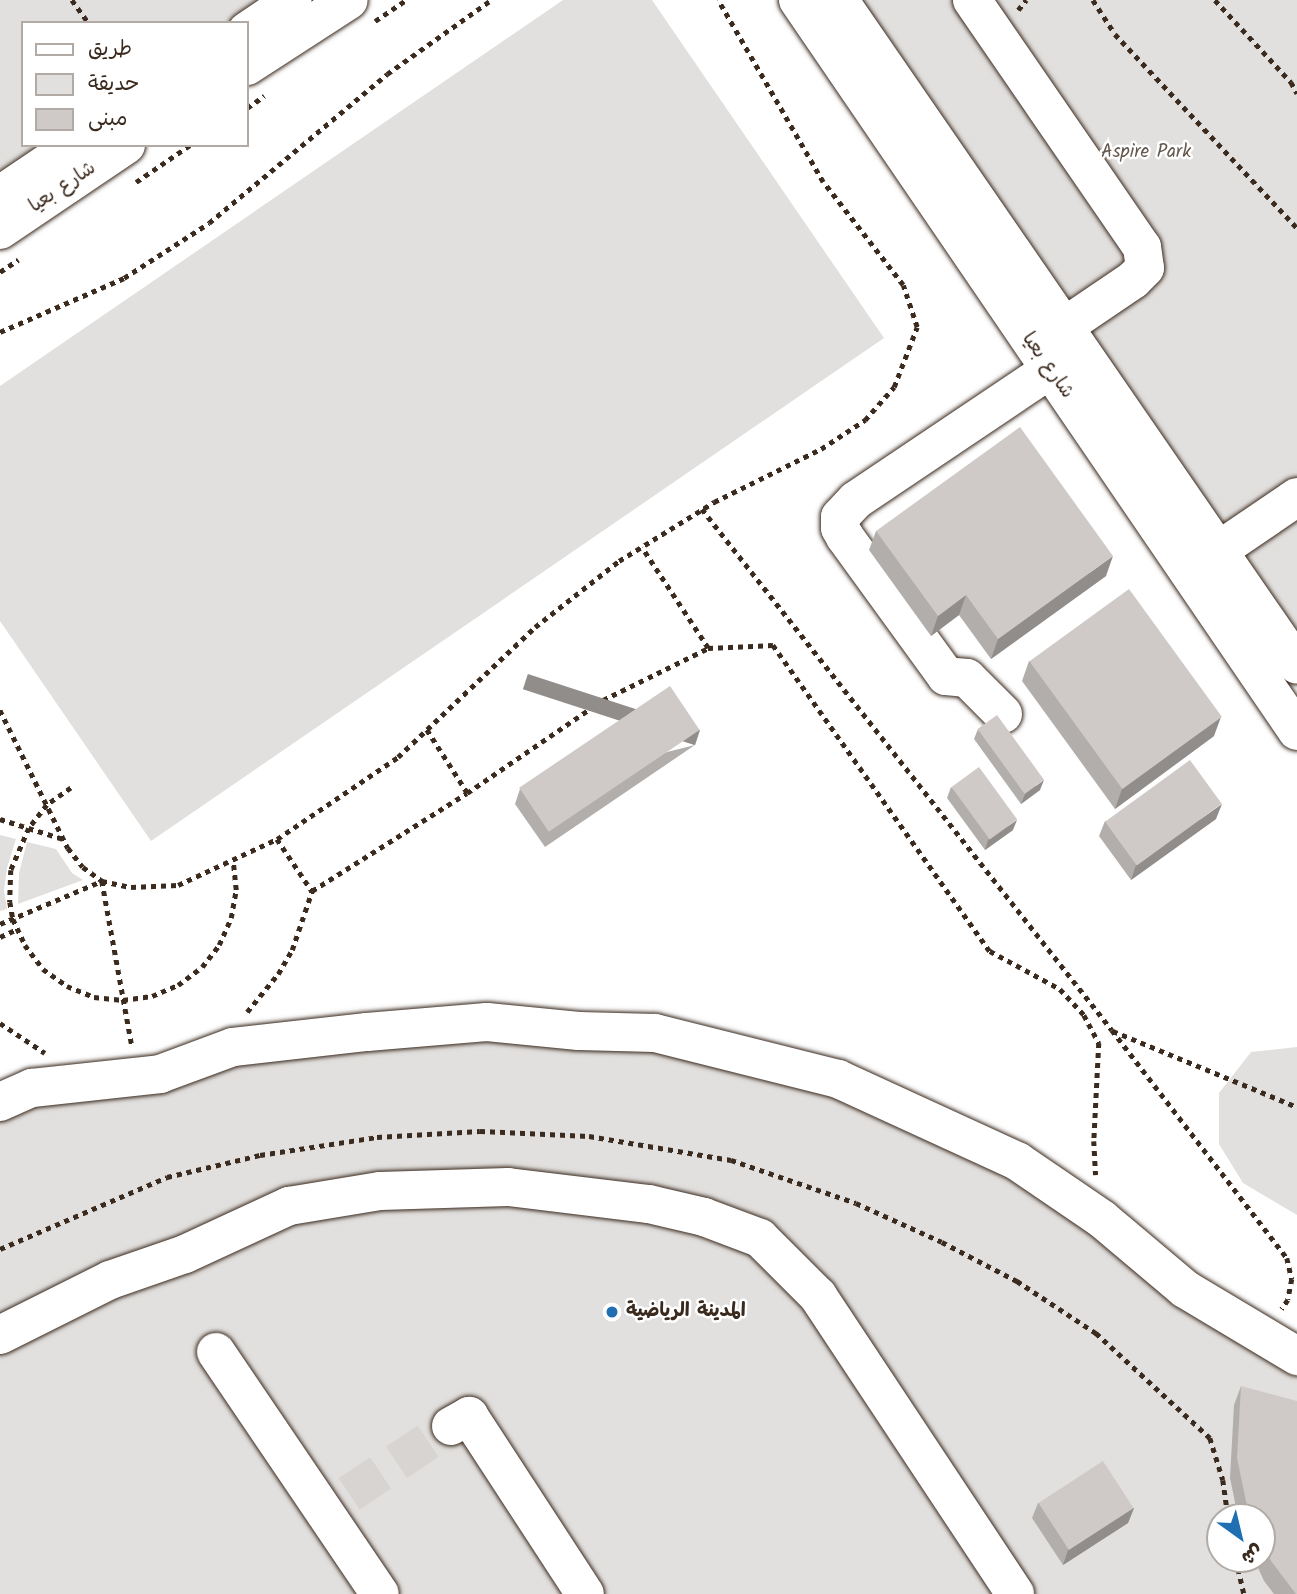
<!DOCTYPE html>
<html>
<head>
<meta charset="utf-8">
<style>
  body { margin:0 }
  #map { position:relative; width:1297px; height:1594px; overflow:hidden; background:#fff; font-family:Kalam,"Playpen Sans Arabic",sans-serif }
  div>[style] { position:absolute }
  .green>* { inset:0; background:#e2e0de }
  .minor-tunnel>* { height:38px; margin-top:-19px; transform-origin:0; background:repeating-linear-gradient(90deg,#d8d4d2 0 38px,transparent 0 57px) }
  .path>* { height:4.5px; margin-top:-2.25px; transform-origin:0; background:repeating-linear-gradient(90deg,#3b2a1e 0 5px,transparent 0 10px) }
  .roads { filter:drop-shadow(0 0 2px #3b2a1e) drop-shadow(0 0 2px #3b2a1e) }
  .minor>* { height:38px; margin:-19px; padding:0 19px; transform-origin:19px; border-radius:19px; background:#fff }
  .wall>* { inset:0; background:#b2aeab }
  .shaded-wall>* { inset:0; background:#918d8b; transform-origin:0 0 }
  .building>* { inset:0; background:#cfcac7; transform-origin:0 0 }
  .dots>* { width:19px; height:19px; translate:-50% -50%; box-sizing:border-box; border:4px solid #fff; border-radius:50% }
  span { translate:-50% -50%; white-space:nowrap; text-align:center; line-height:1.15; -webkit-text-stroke:5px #fff; paint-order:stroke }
  .park-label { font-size:19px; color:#65584e }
  .street-label { font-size:19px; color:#3b2a1e }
  .poi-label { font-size:19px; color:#3b2a1e; font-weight:700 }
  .left { translate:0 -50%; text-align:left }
  .legend { position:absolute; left:21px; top:21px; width:228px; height:126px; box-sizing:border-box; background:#fff; border:2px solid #b1aaa5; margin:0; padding:9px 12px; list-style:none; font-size:21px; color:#3b2a1e }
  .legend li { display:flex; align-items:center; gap:14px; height:35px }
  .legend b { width:35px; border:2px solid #b1aaa5 }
  .north { position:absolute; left:1206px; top:1503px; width:70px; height:70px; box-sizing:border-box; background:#fff; border:2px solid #b1aaa5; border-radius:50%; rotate:146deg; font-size:19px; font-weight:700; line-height:28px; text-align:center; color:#3b2a1e }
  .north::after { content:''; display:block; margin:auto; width:24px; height:32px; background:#1f6fb2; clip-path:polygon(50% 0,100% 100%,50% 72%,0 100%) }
</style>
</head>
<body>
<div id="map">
  <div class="green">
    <div style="clip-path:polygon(0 0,273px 0,239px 23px,23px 23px,23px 145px,55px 145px,0 182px)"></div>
    <div style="clip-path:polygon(563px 0,652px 0,884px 338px,151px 841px,0 621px,0 386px)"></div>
    <div style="clip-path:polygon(861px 0,1297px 0,1297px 647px)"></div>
    <div style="clip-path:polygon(0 835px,16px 839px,7px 868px,4px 890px,7px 909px,0 911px)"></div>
    <div style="clip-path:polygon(27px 842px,56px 849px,72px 873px,83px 880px,18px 904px,19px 873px)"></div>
    <div style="clip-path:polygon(evenodd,655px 1033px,930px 1123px,1297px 1356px,1297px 1594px,0 1594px,0 1102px,233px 1047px,655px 1033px,1220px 1517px,1262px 1517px,1262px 1559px,1220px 1559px,1220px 1517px)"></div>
    <div style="clip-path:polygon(1297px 1047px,1297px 1215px,1243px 1183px,1219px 1144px,1219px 1093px,1251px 1052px)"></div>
  </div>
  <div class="minor-tunnel">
    <div style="left:349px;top:1494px;width:123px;rotate:-33.7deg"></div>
  </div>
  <div class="path">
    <div style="left:72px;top:0;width:29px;rotate:54deg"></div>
    <div style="left:1093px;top:0;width:40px;rotate:57.1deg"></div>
    <div style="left:1115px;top:34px;width:266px;rotate:46.8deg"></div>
    <div style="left:1215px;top:0;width:112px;rotate:47.2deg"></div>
    <div style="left:1291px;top:82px;width:13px;rotate:61deg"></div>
    <div style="left:1018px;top:10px;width:13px;rotate:-51deg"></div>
    <div style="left:375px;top:21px;width:37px;rotate:-34deg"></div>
    <div style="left:247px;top:108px;width:21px;rotate:-35deg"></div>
    <div style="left:136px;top:182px;width:65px;rotate:-34.4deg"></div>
    <div style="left:0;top:272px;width:22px;rotate:-34deg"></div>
    <div style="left:0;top:332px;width:135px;rotate:-23.5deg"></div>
    <div style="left:124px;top:278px;width:101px;rotate:-32.9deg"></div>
    <div style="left:209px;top:223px;width:232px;rotate:-39.9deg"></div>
    <div style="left:387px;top:74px;width:128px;rotate:-35.4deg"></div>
    <div style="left:702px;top:509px;width:663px;rotate:51.8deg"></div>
    <div style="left:1112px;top:1030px;width:287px;rotate:52.5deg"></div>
    <div style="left:1287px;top:1258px;width:22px;rotate:77deg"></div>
    <div style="left:1292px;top:1279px;width:21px;rotate:101deg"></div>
    <div style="left:1288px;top:1300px;width:11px;rotate:124deg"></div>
    <div style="left:708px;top:648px;width:65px;rotate:-2.6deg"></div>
    <div style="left:773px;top:645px;width:375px;rotate:54.7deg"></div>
    <div style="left:990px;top:951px;width:80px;rotate:28.5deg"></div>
    <div style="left:1060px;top:989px;width:35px;rotate:47deg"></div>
    <div style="left:1084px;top:1015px;width:32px;rotate:62deg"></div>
    <div style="left:1099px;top:1043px;width:98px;rotate:92.9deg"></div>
    <div style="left:1094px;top:1141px;width:34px;rotate:87deg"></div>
    <div style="left:0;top:710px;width:154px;rotate:63.8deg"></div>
    <div style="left:68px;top:848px;width:24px;rotate:52deg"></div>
    <div style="left:83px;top:867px;width:24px;rotate:36deg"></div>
    <div style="left:102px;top:881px;width:30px;rotate:12deg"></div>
    <div style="left:131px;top:887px;width:47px;rotate:-2.4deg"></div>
    <div style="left:178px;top:885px;width:109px;rotate:-24.9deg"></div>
    <div style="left:277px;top:839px;width:146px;rotate:-34.1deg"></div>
    <div style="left:398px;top:757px;width:189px;rotate:-43.5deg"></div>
    <div style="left:535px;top:627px;width:107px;rotate:-38.2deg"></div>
    <div style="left:619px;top:561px;width:112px;rotate:-31.8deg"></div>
    <div style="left:714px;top:502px;width:119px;rotate:-26.4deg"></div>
    <div style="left:821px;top:449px;width:53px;rotate:-33.4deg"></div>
    <div style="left:865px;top:420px;width:44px;rotate:-48.7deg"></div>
    <div style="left:894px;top:387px;width:64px;rotate:-69deg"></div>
    <div style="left:917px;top:327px;width:44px;rotate:-108.4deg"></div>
    <div style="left:903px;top:285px;width:130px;rotate:-127.8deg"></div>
    <div style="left:823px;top:182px;width:210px;rotate:-120deg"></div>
    <div style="left:71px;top:788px;width:29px;rotate:145deg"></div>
    <div style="left:47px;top:805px;width:29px;rotate:128deg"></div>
    <div style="left:29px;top:828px;width:46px;rotate:113.2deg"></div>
    <div style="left:11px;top:870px;width:32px;rotate:92deg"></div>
    <div style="left:10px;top:902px;width:17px;rotate:80deg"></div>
    <div style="left:13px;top:919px;width:29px;rotate:65deg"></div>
    <div style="left:25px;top:945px;width:30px;rotate:53deg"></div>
    <div style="left:43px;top:969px;width:29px;rotate:35deg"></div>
    <div style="left:67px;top:986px;width:29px;rotate:22deg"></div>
    <div style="left:94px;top:997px;width:29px;rotate:6deg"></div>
    <div style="left:123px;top:1000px;width:29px;rotate:-8deg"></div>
    <div style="left:152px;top:996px;width:28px;rotate:-23deg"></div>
    <div style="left:178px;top:985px;width:30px;rotate:-37deg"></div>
    <div style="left:202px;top:967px;width:28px;rotate:-52deg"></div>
    <div style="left:219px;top:945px;width:30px;rotate:-66deg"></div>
    <div style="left:231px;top:918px;width:28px;rotate:-80deg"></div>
    <div style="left:236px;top:890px;width:29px;rotate:-96deg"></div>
    <div style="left:467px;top:793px;width:165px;rotate:-34.4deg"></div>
    <div style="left:603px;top:700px;width:117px;rotate:-26.3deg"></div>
    <div style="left:708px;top:648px;width:120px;rotate:-123.4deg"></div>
    <div style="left:0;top:819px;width:66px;rotate:17.6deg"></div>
    <div style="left:277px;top:839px;width:63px;rotate:56.1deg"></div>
    <div style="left:312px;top:891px;width:183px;rotate:-32.3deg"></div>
    <div style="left:467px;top:793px;width:76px;rotate:-122.6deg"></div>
    <div style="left:0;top:924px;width:111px;rotate:-22.9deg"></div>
    <div style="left:102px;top:881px;width:168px;rotate:79.7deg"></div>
    <div style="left:0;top:937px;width:19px;rotate:-25deg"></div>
    <div style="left:247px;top:1012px;width:49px;rotate:-50.8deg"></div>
    <div style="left:278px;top:974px;width:28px;rotate:-60deg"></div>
    <div style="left:292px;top:950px;width:62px;rotate:-71.3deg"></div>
    <div style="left:0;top:1023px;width:54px;rotate:33.7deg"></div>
    <div style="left:1113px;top:1031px;width:199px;rotate:22.4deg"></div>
    <div style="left:0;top:1249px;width:182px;rotate:-23.3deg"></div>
    <div style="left:167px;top:1177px;width:96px;rotate:-13.3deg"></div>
    <div style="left:260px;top:1155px;width:118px;rotate:-8.7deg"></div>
    <div style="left:377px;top:1137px;width:103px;rotate:-3.3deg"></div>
    <div style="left:480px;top:1131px;width:109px;rotate:2.6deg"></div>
    <div style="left:589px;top:1136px;width:144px;rotate:9.6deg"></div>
    <div style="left:731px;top:1160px;width:132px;rotate:19deg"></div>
    <div style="left:856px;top:1203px;width:94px;rotate:24.4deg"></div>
    <div style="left:942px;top:1242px;width:85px;rotate:27.5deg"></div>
    <div style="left:1017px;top:1281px;width:95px;rotate:33.4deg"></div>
    <div style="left:1096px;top:1333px;width:155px;rotate:42.6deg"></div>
    <div style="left:1210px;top:1438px;width:44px;rotate:72.8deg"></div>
    <div style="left:1223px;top:1480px;width:37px;rotate:82deg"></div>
    <div style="left:1236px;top:1559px;width:36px;rotate:77deg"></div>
  </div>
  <div class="roads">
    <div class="minor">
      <div style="left:798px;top:0;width:885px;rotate:55.68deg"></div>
      <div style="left:839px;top:0;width:807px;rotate:55.44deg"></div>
      <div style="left:972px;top:0;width:300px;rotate:55.5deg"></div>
      <div style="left:1142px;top:247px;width:21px;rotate:82deg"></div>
      <div style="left:1145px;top:268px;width:17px;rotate:135deg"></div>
      <div style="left:1133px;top:280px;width:82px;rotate:145.9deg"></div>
      <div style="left:247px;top:31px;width:55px;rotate:-34deg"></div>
      <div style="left:247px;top:66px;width:121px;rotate:-32.9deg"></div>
      <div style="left:0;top:195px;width:89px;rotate:-34deg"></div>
      <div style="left:0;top:230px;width:152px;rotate:-34deg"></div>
      <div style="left:1197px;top:565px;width:121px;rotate:-34.2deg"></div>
      <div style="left:1003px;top:714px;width:51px;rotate:-135deg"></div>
      <div style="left:967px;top:678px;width:21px;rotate:-175deg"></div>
      <div style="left:946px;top:676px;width:172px;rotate:-126deg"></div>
      <div style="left:845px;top:537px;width:10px;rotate:-119deg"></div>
      <div style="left:840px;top:528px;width:11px;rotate:-90deg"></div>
      <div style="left:840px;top:517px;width:23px;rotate:-47deg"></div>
      <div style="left:856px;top:500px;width:260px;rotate:-33.9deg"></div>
      <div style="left:0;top:1102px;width:35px;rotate:-24deg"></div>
      <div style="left:32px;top:1088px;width:129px;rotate:-6.2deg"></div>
      <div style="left:160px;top:1074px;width:78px;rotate:-20.3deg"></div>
      <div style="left:233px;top:1047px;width:135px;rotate:-6.4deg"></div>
      <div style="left:367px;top:1032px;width:120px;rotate:-4.8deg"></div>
      <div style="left:487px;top:1022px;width:92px;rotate:5.6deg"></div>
      <div style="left:579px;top:1031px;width:76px;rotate:1.5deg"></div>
      <div style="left:655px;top:1033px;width:189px;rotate:14.1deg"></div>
      <div style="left:838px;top:1079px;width:197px;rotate:24.6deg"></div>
      <div style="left:1017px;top:1161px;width:103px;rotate:34.3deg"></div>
      <div style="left:1102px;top:1219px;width:109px;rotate:40.1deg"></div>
      <div style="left:1185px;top:1289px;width:131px;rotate:30.9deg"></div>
      <div style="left:0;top:1335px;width:123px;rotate:-26.6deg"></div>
      <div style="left:110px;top:1280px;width:79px;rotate:-19.1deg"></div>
      <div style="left:185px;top:1254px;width:115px;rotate:-24.8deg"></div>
      <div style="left:289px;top:1206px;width:92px;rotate:-9.4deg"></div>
      <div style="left:380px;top:1191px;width:128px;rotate:-1.8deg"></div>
      <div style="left:508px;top:1187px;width:142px;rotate:6.9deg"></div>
      <div style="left:649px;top:1204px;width:57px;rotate:13.3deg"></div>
      <div style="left:704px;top:1217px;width:60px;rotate:20.6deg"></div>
      <div style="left:760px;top:1238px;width:82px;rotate:45deg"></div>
      <div style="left:818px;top:1296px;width:357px;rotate:56.5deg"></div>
      <div style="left:216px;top:1352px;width:292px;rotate:55.9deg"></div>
      <div style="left:451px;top:1426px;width:21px;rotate:-29deg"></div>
      <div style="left:469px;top:1416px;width:212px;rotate:56.9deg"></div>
    </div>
  </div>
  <div class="wall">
    <div style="clip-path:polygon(876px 531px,1106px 576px,991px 659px,959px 615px,931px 636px,869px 550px)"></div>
    <div style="clip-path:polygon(1029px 661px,1214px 736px,1115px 809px,1022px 681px)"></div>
    <div style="clip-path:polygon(978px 729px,1040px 790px,1021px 804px,974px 739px)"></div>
    <div style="clip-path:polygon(695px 745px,545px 847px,515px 804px,520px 789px)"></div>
    <div style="clip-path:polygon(951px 787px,1013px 830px,985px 850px,947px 798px)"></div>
    <div style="clip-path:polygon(1216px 819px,1131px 880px,1099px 836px,1105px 821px)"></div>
    <div style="clip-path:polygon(1241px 1386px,1297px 1594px,1274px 1594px,1264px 1581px,1254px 1559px,1262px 1559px,1262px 1517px,1238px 1517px,1230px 1478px,1234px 1405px)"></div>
    <div style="clip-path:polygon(1038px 1503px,1134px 1508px,1128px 1523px,1063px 1565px,1032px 1518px)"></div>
  </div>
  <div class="shaded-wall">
    <div style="clip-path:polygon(1113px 556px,1106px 576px,991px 659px,998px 639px)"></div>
    <div style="clip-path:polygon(966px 595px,959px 615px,931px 636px,938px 616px)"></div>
    <div style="clip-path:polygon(1221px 717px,1214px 736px,1115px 809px,1122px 789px)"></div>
    <div style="left:700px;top:730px;width:16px;height:181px;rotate:108deg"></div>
    <div style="clip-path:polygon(1044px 780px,1040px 790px,1021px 804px,1025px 794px)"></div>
    <div style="clip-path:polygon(1222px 804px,1216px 819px,1131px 880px,1136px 865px)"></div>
    <div style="clip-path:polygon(1017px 820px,1013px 830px,985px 850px,988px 840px)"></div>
    <div style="clip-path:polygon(1134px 1508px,1128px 1523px,1063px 1565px,1068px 1550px)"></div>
  </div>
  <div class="building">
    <div style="clip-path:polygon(1020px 427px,1113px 556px,998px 639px,966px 595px,938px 616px,876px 531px)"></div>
    <div style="left:1129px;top:589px;width:158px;height:123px;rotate:54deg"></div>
    <div style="left:670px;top:686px;width:53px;height:182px;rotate:56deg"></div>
    <div style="left:997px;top:715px;width:80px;height:24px;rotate:54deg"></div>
    <div style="left:1190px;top:760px;width:54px;height:105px;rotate:54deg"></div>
    <div style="left:979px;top:767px;width:65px;height:34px;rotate:54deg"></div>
    <div style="clip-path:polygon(1241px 1386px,1297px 1401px,1297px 1594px,1296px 1594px,1271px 1561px,1262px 1541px,1262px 1517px,1251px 1517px,1248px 1511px,1237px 1458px)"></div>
    <div style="left:1103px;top:1461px;width:56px;height:77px;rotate:57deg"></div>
  </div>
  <div class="dots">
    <div style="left:612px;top:1312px;background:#1f6fb2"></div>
  </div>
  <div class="park-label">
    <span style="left:1146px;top:153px">Aspire Park</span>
  </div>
  <div class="street-label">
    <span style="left:63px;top:188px;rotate:-34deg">شارع بعيا</span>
    <span style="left:1047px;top:366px;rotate:55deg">شارع بعيا</span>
  </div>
  <div class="poi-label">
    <span class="left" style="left:626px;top:1312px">المدينة الرياضية</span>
  </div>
  <ul class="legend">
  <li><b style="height:9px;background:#fff"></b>طريق</li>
  <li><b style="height:19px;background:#e2e0de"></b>حديقة</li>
  <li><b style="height:19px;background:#cfcac7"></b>مبنى</li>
  </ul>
  <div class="north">ش</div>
</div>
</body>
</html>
